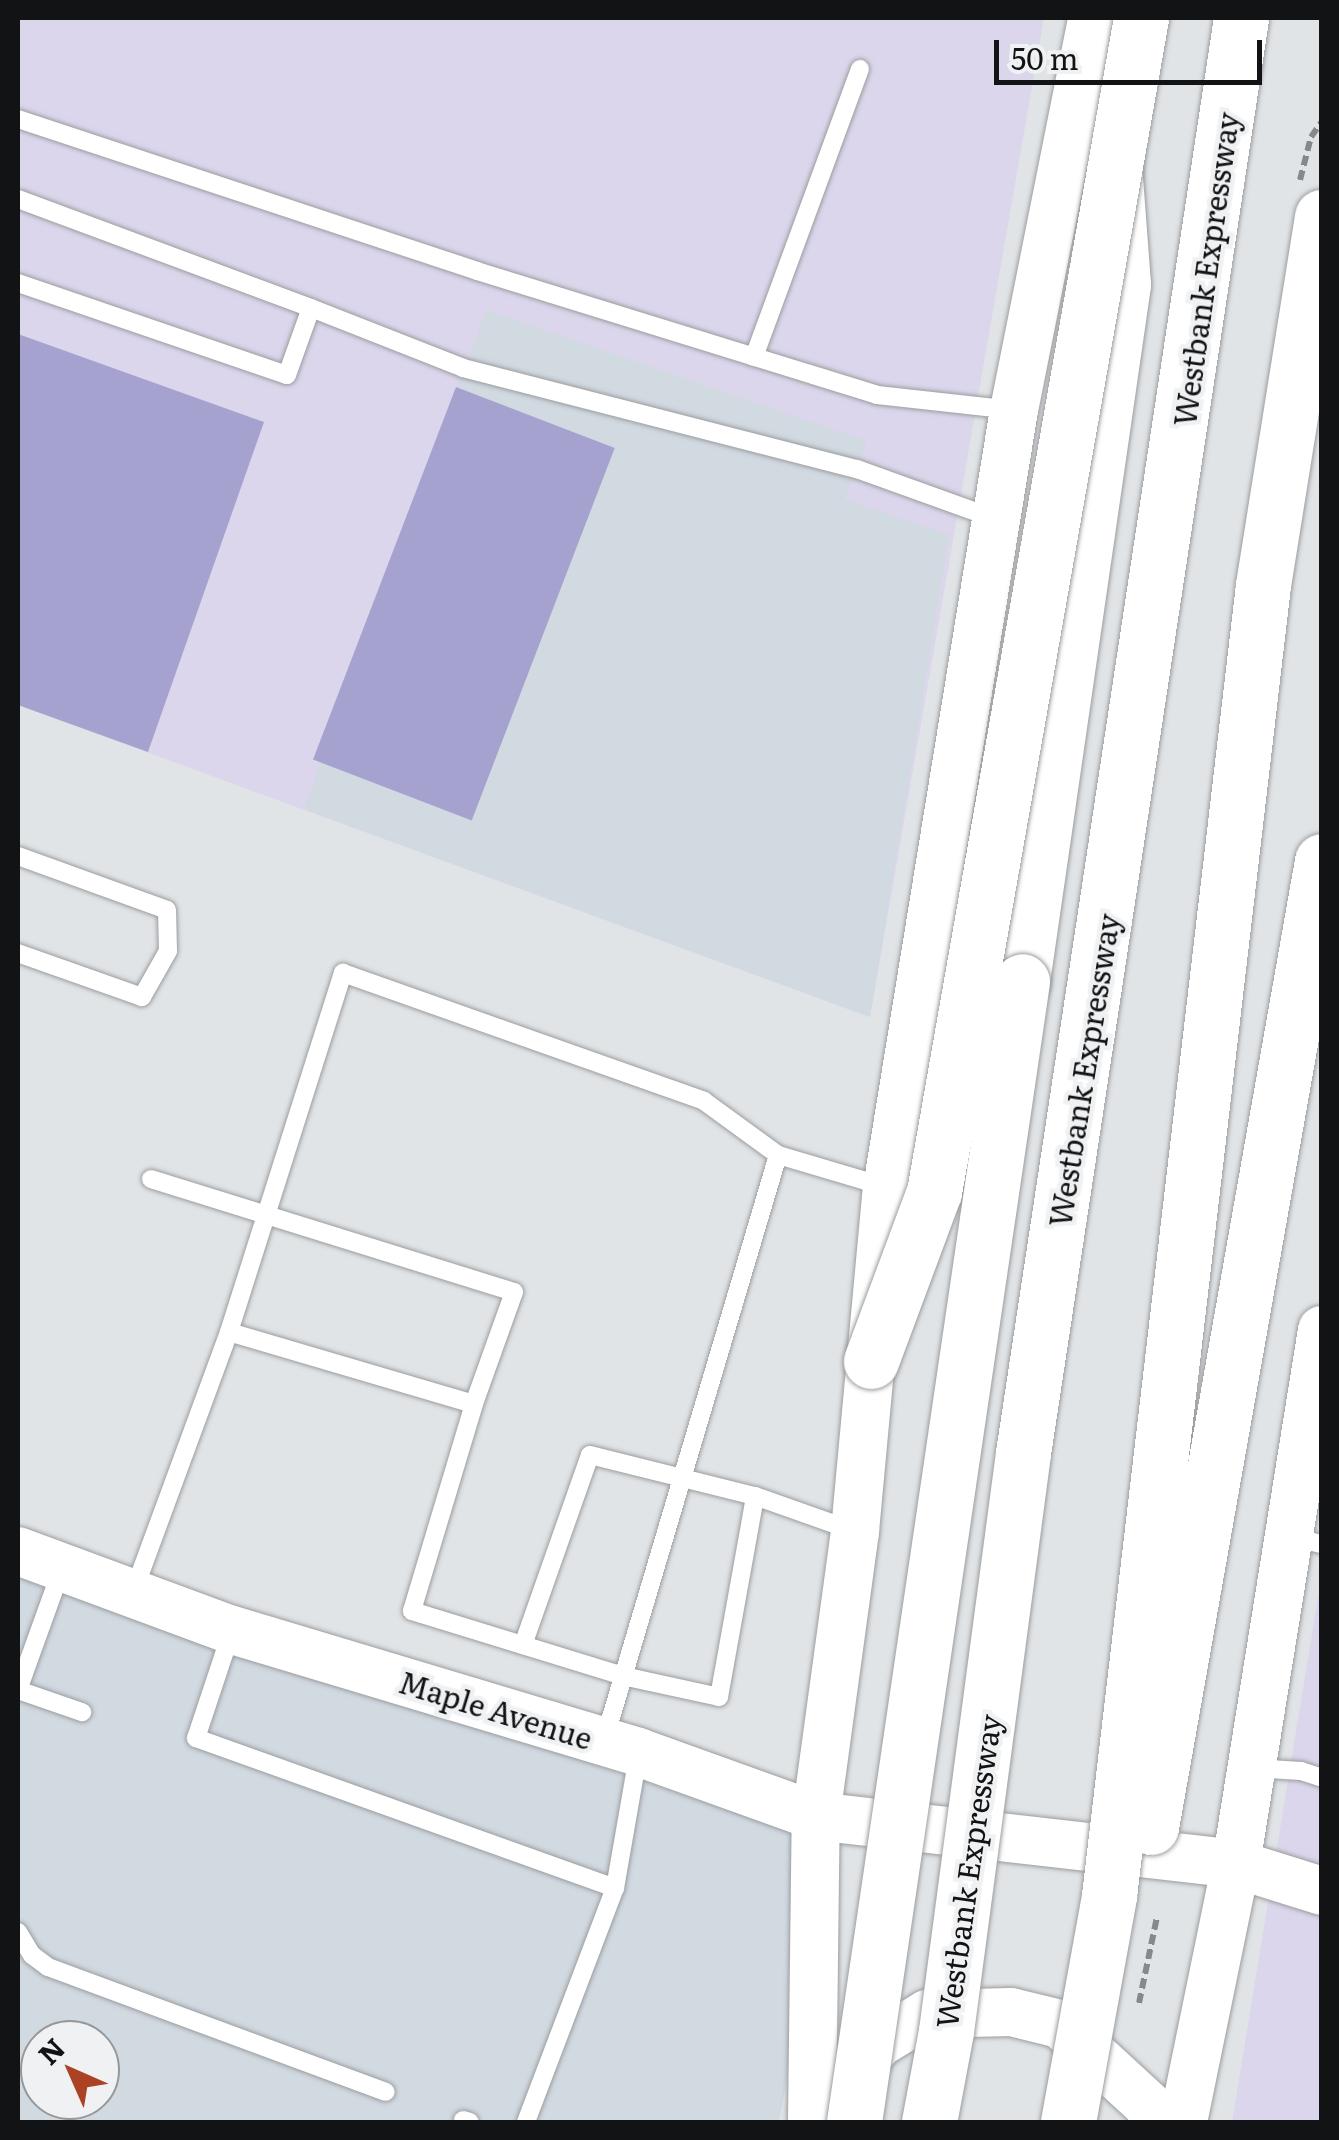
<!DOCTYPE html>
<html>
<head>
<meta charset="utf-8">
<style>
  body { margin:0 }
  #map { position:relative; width:1339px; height:2140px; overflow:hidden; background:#e1e4e6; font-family:Literata,serif }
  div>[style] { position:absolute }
  .commercial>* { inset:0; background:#dbd6ec }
  .built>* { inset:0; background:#d1d9e1 }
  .building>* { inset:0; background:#a6a2cf; transform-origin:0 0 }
  .path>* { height:6px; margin-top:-3px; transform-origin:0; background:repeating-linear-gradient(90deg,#868889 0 10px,transparent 0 15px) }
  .roads { filter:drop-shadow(0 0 2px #9b9d9f) drop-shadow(0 0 2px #9b9d9f) }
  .lane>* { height:18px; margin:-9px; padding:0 9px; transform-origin:9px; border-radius:9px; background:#fff }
  .secondary>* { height:48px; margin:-24px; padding:0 24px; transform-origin:24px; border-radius:24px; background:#fff }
  .highway>* { height:55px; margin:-27.5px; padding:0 27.5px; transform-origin:27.5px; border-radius:27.5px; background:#fff }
  .bridges { filter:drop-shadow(0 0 2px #9b9d9f) drop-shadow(0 0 2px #9b9d9f) }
  .highway-bridge>* { height:55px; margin:-27.5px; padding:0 27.5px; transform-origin:27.5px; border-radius:27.5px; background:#fff }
  span { translate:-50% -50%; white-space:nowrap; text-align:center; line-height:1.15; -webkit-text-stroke:9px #eff1f3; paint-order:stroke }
  .street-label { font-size:30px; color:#121314 }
  .frame { position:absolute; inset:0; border:20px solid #121314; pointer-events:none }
  .north { position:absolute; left:20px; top:2020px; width:100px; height:100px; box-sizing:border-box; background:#eff1f3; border:2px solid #97989a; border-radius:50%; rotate:315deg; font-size:28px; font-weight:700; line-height:40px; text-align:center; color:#121314 }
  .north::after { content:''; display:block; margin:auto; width:35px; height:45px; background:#aa4223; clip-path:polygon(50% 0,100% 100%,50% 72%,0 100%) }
  .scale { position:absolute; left:994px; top:40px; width:268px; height:45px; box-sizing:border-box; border:5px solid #121314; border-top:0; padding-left:12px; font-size:30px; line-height:35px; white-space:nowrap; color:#121314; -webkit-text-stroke:8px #eff1f3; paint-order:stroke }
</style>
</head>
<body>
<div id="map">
  <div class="commercial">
    <div style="clip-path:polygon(18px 18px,1044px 18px,870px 1017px,18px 705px)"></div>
    <div style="clip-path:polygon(1321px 1579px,1321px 2122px,1232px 2122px)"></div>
  </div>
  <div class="built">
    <div style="clip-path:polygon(486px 310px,867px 441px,844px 499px,949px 535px,870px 1017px,304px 809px)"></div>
    <div style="clip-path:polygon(evenodd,18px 1567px,830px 1845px,779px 2122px,18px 2122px,18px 1567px,40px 2040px,100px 2040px,100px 2100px,40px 2100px,40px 2040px)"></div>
  </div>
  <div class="building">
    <div style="clip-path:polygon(18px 334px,264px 422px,148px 752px,18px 705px)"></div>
    <div style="left:456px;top:387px;width:170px;height:399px;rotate:21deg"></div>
  </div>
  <div class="path">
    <div style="left:1300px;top:180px;width:44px;rotate:-75.7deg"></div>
    <div style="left:1311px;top:137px;width:19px;rotate:-55deg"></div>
    <div style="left:1139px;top:2003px;width:88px;rotate:-78.2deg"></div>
  </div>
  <div class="roads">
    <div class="lane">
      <div style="left:18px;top:119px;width:484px;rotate:18.3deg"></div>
      <div style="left:477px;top:271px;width:419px;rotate:17.2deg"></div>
      <div style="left:877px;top:395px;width:137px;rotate:6.3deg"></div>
      <div style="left:18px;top:199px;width:313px;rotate:20.4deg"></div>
      <div style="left:18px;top:283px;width:284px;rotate:18.9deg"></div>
      <div style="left:287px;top:375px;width:71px;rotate:-70.3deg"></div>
      <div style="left:311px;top:308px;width:163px;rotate:21.5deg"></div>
      <div style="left:463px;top:368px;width:407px;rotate:14.4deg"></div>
      <div style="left:857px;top:469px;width:148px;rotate:19.8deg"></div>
      <div style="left:754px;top:357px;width:307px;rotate:-69.8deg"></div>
      <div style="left:18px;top:856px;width:158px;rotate:19.9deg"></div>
      <div style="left:167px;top:910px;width:41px;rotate:88.6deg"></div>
      <div style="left:168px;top:951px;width:53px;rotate:119.5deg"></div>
      <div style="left:142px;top:997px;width:132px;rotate:-160.5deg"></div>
      <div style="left:151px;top:1179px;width:380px;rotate:17.3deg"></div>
      <div style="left:514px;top:1292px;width:119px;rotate:109.7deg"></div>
      <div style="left:229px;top:1332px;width:255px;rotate:16.4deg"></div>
      <div style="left:474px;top:1404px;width:216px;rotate:106.7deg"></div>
      <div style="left:412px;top:1611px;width:221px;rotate:17.1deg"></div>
      <div style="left:623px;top:1676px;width:98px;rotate:12.3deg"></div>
      <div style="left:719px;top:1697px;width:204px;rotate:-79.8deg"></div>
      <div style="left:1289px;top:1536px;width:34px;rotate:14deg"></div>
      <div style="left:62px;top:1568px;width:130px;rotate:109.8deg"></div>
      <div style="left:18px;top:1690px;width:68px;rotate:19deg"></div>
      <div style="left:133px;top:1593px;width:278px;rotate:-69.8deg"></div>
      <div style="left:229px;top:1332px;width:377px;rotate:-72.4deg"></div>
      <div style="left:343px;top:973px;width:383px;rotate:19.5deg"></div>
      <div style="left:704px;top:1101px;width:92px;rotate:36.1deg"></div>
      <div style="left:232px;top:1630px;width:114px;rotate:108.4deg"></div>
      <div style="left:196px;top:1738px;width:445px;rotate:19.7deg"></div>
      <div style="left:523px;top:1645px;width:201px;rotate:-70.6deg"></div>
      <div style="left:590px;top:1455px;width:170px;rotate:14deg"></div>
      <div style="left:755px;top:1496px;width:105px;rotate:19.5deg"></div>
      <div style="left:604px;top:1741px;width:611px;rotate:-73.46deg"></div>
      <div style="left:778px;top:1155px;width:113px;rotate:16.5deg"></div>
      <div style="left:1253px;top:1768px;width:48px;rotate:3.6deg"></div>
      <div style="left:1301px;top:1771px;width:22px;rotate:18deg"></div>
      <div style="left:18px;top:1932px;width:27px;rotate:59deg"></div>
      <div style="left:32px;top:1955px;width:20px;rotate:37deg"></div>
      <div style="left:48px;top:1967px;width:360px;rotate:20.3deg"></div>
      <div style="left:463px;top:2120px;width:7px;rotate:16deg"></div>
      <div style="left:526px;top:2122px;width:250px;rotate:-69.2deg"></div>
      <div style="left:615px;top:1888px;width:134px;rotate:-80.1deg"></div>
    </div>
    <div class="secondary">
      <div style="left:18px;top:1551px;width:228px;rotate:20.3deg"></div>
      <div style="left:232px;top:1630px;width:424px;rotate:16.7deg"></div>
      <div style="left:638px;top:1752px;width:189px;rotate:19.8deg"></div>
      <div style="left:816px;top:1816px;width:423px;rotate:6.5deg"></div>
      <div style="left:1236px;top:1864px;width:90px;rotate:17.4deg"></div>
      <div style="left:850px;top:2078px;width:45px;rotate:-50.4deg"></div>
      <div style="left:879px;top:2043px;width:56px;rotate:-31.1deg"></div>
      <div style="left:927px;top:2014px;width:84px;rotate:-1.4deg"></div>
      <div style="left:1011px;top:2012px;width:50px;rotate:13.8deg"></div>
      <div style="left:1060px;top:2024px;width:118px;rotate:42.6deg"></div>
      <div style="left:1147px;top:2104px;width:21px;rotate:59deg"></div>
      <div style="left:812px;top:2122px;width:306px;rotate:-89.3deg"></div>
      <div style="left:816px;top:1816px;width:288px;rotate:-82.2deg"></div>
      <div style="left:855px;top:1531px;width:344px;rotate:-84.7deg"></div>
      <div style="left:887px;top:1188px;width:788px;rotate:-80.73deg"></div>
      <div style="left:1014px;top:410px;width:400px;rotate:-78.7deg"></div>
      <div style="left:1183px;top:2122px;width:263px;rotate:-78.4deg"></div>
      <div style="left:1236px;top:1864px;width:541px;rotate:-80.85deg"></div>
    </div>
    <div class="highway">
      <div style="left:1022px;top:981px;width:704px;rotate:-81.75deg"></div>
      <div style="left:1123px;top:284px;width:267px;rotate:-94.3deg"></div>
    </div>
  </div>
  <div class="bridges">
    <div class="highway-bridge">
      <div style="left:871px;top:1361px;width:180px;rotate:-69.6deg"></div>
      <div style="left:934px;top:1192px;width:1192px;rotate:-80deg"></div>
      <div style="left:1151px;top:1827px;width:981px;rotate:-79.96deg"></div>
      <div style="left:854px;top:2122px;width:1153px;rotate:-81.62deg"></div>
      <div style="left:929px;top:2122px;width:93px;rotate:-79.4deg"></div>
      <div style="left:946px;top:2031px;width:583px;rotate:-82.41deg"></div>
      <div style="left:1023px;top:1453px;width:1451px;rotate:-81.36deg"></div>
      <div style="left:1068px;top:2122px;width:230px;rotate:-79.7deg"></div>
      <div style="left:1109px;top:1896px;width:1320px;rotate:-83.3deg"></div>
      <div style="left:1263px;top:585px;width:373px;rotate:-80.9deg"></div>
    </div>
  </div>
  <div class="street-label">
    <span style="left:1205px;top:269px;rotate:-82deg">Westbank Expressway</span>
    <span style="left:1083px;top:1070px;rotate:-81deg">Westbank Expressway</span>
    <span style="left:496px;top:1709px;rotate:17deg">Maple Avenue</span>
    <span style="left:967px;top:1871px;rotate:-82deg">Westbank Expressway</span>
  </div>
  <div class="frame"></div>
  <div class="north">N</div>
  <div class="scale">50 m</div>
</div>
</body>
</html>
